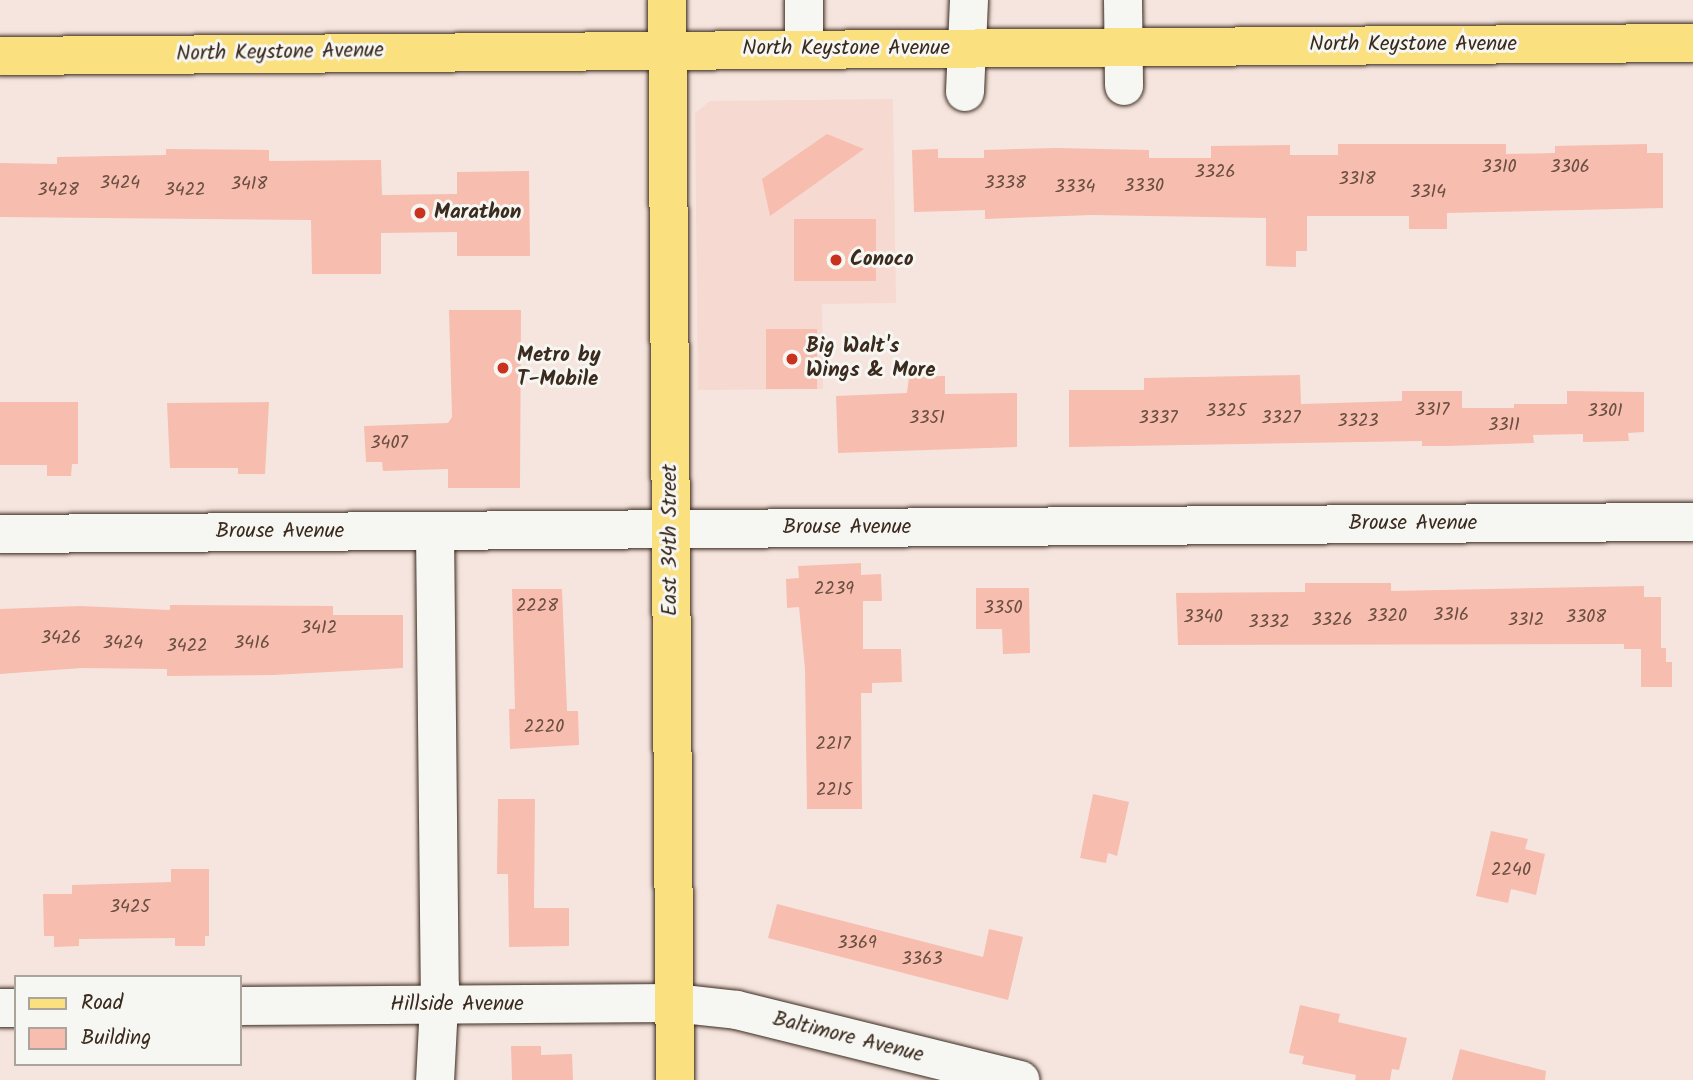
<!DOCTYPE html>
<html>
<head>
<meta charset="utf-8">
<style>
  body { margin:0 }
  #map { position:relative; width:1693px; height:1080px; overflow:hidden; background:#f6e5de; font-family:Kalam,sans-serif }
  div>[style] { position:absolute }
  .built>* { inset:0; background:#f6d9d0 }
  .building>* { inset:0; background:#f7bdaf; transform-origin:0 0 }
  .roads { filter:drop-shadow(0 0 2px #3b2a1e) drop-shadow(0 0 2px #3b2a1e) }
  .minor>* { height:38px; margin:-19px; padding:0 19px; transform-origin:19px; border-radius:19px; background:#f6f6f2 }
  .major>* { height:38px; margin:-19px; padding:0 19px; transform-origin:19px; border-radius:19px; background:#fbe080 }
  .dots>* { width:19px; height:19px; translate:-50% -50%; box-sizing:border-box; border:4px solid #f6f6f2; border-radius:50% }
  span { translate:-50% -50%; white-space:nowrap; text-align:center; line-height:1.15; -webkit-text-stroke:6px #f6f6f2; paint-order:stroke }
  .number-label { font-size:18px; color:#6a4f42 }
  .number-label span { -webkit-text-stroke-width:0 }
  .street-label { font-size:21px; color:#3b2a1e }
  .poi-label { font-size:21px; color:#3b2a1e; font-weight:700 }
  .left { translate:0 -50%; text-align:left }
  .legend { position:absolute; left:14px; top:975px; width:228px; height:91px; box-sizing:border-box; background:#f6f6f2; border:2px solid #aba49d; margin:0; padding:9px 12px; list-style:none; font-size:21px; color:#3b2a1e }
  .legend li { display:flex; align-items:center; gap:14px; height:35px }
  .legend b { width:35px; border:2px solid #aba49d }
</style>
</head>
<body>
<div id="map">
  <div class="built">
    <div style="clip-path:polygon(893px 99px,896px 303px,822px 304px,823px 389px,698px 390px,695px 113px,710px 101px)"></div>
  </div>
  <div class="building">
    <div style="clip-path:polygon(827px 134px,864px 149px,770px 216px,762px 179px)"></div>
    <div style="clip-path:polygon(1338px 144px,1506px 144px,1506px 154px,1555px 153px,1555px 146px,1647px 144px,1647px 153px,1663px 153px,1663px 208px,1447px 213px,1447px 229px,1409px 229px,1409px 216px,1307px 216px,1307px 251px,1296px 251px,1296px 267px,1266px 266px,1266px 218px,1093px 215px,985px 219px,985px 210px,914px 212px,912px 150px,938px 149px,938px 158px,984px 158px,984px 150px,1056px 148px,1149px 150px,1149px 158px,1211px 158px,1211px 146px,1290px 145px,1290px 155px,1338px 155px)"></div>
    <div style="clip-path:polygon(166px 149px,269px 150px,269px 161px,381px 160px,382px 195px,457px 194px,457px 172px,529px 171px,530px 256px,457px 256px,457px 232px,381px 233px,381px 274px,312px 274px,311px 220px,0 217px,0 163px,57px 164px,57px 157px,166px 155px)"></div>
    <div style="left:794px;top:219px;width:82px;height:62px"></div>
    <div style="clip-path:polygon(449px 310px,521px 310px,520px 488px,448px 488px,448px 469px,383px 471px,382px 462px,366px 462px,364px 426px,448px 423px,452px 417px)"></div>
    <div style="left:766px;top:329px;width:51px;height:60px"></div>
    <div style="clip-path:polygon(1300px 375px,1301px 404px,1402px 401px,1402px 391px,1462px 391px,1462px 408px,1514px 408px,1514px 404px,1567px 404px,1567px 391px,1644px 392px,1644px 432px,1628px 433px,1629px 441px,1583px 442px,1583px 434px,1533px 435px,1534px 443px,1447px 446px,1422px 446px,1422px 441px,1069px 447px,1069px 390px,1144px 390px,1144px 378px)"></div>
    <div style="clip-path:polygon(945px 376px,945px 394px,1017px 393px,1017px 447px,838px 453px,836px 396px,907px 393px,909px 377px)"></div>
    <div style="clip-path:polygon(0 402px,78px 402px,78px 464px,72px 464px,71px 476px,47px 476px,47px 465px,0 465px)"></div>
    <div style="clip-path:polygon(269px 402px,265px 474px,238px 474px,238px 468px,170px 468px,167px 403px)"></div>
    <div style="clip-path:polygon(861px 563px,861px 575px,881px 574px,882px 601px,863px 601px,863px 649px,901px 649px,902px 682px,872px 683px,872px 693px,861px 693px,862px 809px,807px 809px,805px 669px,799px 607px,787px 608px,786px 579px,799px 578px,798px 566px)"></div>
    <div style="clip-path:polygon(1305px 583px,1391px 583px,1391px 591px,1644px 586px,1644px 597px,1661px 597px,1661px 648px,1666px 648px,1666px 662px,1672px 662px,1672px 687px,1641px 687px,1641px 649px,1624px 649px,1624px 644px,1178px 645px,1176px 593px,1305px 592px)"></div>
    <div style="clip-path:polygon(976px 588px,1029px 588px,1030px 653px,1003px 654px,1002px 629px,976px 629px)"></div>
    <div style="clip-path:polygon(512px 589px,562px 589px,567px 711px,578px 711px,579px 745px,510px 749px,509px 709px,515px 709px)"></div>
    <div style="clip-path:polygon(170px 605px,333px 606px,333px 615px,403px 615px,403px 668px,273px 675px,167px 676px,167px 669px,81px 668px,0 674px,0 609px,80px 606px,170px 610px)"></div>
    <div style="clip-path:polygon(1093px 794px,1129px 802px,1117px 856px,1108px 853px,1106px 863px,1080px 858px)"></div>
    <div style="clip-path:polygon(498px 799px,535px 799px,534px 908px,569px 908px,569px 946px,509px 947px,508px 874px,497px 874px)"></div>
    <div style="clip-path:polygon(1491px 831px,1528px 839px,1525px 849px,1545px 854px,1536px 895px,1511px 889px,1508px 903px,1476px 896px)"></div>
    <div style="clip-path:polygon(171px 869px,209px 869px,209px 936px,205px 936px,205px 946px,175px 946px,175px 938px,79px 939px,79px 946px,54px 947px,54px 936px,44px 936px,43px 894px,72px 894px,72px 885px,171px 882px)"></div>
    <div style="clip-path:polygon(777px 904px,983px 957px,989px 929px,1023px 937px,1008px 1000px,768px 938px)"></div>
    <div style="clip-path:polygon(1300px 1005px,1340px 1014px,1338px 1022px,1407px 1038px,1399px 1070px,1392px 1069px,1390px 1080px,1355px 1080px,1356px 1075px,1302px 1064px,1304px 1056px,1289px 1053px)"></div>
    <div style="clip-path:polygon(511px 1046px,541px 1046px,541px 1055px,572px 1054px,573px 1080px,512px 1080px)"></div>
    <div style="clip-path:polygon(1460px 1049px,1546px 1071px,1545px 1080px,1452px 1080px)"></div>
  </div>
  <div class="roads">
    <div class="minor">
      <div style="left:804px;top:0;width:50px;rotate:90deg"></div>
      <div style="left:1123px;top:0;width:86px;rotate:89.3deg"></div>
      <div style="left:965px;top:92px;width:92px;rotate:-87.5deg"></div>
      <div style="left:435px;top:531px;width:455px;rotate:89.4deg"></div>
      <div style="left:440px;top:986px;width:94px;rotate:93deg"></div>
      <div style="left:0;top:534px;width:1693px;rotate:-0.41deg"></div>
      <div style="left:240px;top:1006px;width:434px;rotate:-0.4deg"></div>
      <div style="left:674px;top:1003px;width:63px;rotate:6.3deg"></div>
      <div style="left:737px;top:1010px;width:292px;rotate:13.9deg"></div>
      <div style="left:0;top:1008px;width:16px"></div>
    </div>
    <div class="major">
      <div style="left:667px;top:0;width:1080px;rotate:89.58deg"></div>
      <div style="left:0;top:56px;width:1693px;rotate:-0.44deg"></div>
    </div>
  </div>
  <div class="dots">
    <div style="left:420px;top:213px;background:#c8321e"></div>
    <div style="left:836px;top:260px;background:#c8321e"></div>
    <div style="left:792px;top:359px;background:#c8321e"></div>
    <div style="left:503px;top:368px;background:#c8321e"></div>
  </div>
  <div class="number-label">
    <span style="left:1499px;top:168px">3310</span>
    <span style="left:1570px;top:168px">3306</span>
    <span style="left:1215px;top:173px">3326</span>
    <span style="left:1357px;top:180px">3318</span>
    <span style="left:120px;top:184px">3424</span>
    <span style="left:1005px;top:184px">3338</span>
    <span style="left:249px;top:185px">3418</span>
    <span style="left:1144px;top:187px">3330</span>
    <span style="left:1075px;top:188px">3334</span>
    <span style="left:58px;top:191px">3428</span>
    <span style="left:185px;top:191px">3422</span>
    <span style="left:1428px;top:193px">3314</span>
    <span style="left:1432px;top:411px">3317</span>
    <span style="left:1226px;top:412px">3325</span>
    <span style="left:1605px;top:412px">3301</span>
    <span style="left:927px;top:419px">3351</span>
    <span style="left:1158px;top:419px">3337</span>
    <span style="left:1281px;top:419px">3327</span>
    <span style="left:1358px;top:422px">3323</span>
    <span style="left:1504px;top:426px">3311</span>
    <span style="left:389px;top:444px">3407</span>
    <span style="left:834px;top:590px">2239</span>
    <span style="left:537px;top:607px">2228</span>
    <span style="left:1003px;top:609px">3350</span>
    <span style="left:1451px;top:616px">3316</span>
    <span style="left:1387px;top:617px">3320</span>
    <span style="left:1203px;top:618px">3340</span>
    <span style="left:1586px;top:618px">3308</span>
    <span style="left:1332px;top:621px">3326</span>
    <span style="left:1526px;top:621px">3312</span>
    <span style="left:1269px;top:623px">3332</span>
    <span style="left:319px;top:629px">3412</span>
    <span style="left:61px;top:639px">3426</span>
    <span style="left:123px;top:644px">3424</span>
    <span style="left:252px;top:644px">3416</span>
    <span style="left:187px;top:647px">3422</span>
    <span style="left:544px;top:728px">2220</span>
    <span style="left:833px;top:745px">2217</span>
    <span style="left:834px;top:791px">2215</span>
    <span style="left:1511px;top:871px">2240</span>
    <span style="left:130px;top:908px">3425</span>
    <span style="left:857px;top:944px">3369</span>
    <span style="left:922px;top:960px">3363</span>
  </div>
  <div class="street-label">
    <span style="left:1413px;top:45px">North Keystone Avenue</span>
    <span style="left:846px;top:49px">North Keystone Avenue</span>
    <span style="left:280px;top:53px;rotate:-1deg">North Keystone Avenue</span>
    <span style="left:1413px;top:524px">Brouse Avenue</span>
    <span style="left:847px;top:528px">Brouse Avenue</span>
    <span style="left:280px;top:532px">Brouse Avenue</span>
    <span style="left:671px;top:540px;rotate:-90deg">East 34th Street</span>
    <span style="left:457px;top:1005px">Hillside Avenue</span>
    <span style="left:848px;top:1038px;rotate:14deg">Baltimore Avenue</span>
  </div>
  <div class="poi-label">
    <span class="left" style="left:434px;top:213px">Marathon</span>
    <span class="left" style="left:850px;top:260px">Conoco</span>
    <span class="left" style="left:806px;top:359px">Big Walt's<br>Wings &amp; More</span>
    <span class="left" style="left:517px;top:368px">Metro by<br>T-Mobile</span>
  </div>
  <ul class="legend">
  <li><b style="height:9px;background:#fbe080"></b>Road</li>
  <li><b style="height:19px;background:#f7bdaf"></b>Building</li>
  </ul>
</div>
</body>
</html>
